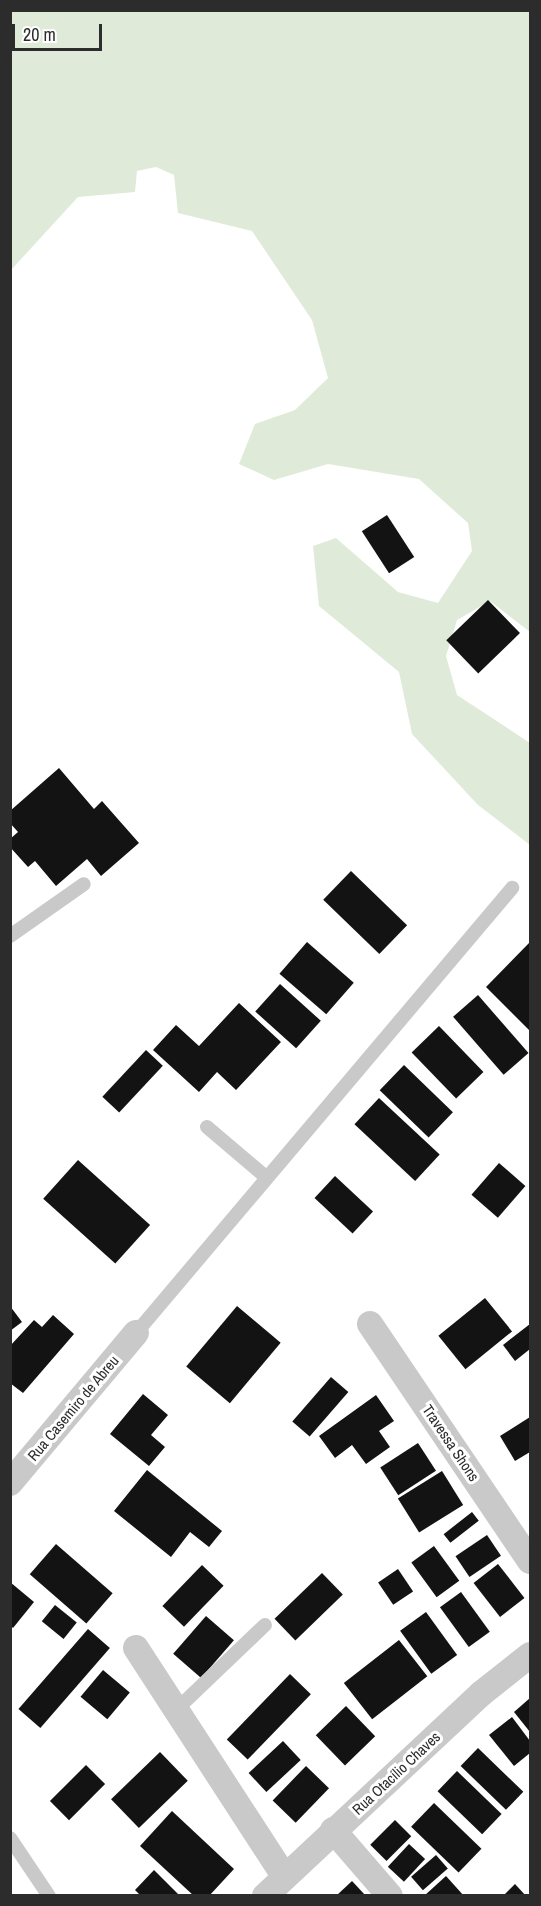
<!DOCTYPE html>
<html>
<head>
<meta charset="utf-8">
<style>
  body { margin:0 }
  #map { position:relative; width:541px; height:1906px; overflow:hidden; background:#fff; font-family:"Archivo Narrow",sans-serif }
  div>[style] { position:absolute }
  .green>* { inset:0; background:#dfebd8 }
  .building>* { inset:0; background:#131313; transform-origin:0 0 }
  .service>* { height:14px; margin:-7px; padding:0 7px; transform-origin:7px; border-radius:7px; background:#c9c9c9 }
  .minor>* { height:26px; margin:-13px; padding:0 13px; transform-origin:13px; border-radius:13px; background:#c9c9c9 }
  span { translate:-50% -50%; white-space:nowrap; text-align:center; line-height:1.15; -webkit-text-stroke:6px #fff; paint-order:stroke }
  .street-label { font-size:15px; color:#2c2c2c }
  .frame { position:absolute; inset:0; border:12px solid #2c2c2c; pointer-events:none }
  .scale { position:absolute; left:12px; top:24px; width:90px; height:27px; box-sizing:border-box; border:3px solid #2c2c2c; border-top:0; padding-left:8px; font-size:18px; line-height:21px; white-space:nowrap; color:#2c2c2c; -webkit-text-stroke:4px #fff; paint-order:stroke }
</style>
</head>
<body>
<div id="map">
  <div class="green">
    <div style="clip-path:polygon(11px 11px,530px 11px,530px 632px,490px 601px,457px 620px,446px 656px,457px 695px,530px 743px,530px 845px,478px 805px,412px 734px,399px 672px,319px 606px,313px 546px,336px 538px,398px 592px,438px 603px,472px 551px,468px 523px,419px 479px,328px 464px,274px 480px,239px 464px,255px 424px,295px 410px,328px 378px,312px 320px,252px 231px,178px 213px,174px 175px,156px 167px,137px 171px,135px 192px,78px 197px,11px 270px)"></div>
  </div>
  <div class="building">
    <div style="left:387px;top:515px;width:50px;height:30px;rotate:57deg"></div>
    <div style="left:488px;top:600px;width:46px;height:58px;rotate:46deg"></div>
    <div style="clip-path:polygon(59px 768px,94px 809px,102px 801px,139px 843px,101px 876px,87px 859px,56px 886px,35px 861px,28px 867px,10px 847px,10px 839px,18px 832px,10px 823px,10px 811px)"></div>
    <div style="left:351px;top:871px;width:78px;height:40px;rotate:44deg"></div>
    <div style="left:307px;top:942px;width:62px;height:42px;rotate:41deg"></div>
    <div style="clip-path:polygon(530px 942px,530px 1031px,486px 987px)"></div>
    <div style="left:280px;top:984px;width:55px;height:37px;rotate:42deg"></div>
    <div style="left:478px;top:995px;width:77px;height:33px;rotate:49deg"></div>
    <div style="clip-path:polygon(239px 1003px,281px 1042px,236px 1090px,217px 1072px,199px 1092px,153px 1050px,176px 1025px,199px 1046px)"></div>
    <div style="left:439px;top:1026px;width:64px;height:38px;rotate:46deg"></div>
    <div style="left:146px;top:1050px;width:23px;height:64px;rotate:43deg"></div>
    <div style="left:404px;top:1065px;width:68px;height:35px;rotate:44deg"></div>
    <div style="left:379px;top:1098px;width:83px;height:36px;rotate:43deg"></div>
    <div style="left:78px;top:1160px;width:97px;height:52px;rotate:42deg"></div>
    <div style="left:499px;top:1163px;width:35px;height:42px;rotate:41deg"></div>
    <div style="left:335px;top:1176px;width:52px;height:30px;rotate:43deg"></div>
    <div style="left:485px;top:1298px;width:43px;height:60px;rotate:51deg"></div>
    <div style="clip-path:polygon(10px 1306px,22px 1322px,10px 1331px)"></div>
    <div style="left:237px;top:1306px;width:57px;height:79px;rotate:40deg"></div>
    <div style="clip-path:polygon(53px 1315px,74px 1334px,23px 1393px,10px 1383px,10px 1346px,34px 1320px,42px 1327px)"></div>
    <div style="clip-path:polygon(530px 1324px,530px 1349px,515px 1361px,503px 1345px)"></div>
    <div style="left:331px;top:1377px;width:23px;height:59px;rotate:41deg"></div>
    <div style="clip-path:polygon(143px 1394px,168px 1415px,151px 1435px,165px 1447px,149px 1466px,110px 1434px)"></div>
    <div style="clip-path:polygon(376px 1395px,394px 1421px,379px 1431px,390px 1447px,366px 1464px,352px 1445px,335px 1458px,319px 1436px)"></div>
    <div style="clip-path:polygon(530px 1417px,530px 1452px,515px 1461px,500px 1436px)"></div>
    <div style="left:418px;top:1443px;width:33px;height:45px;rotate:57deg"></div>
    <div style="clip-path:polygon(147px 1470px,222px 1531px,209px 1547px,190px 1532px,171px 1557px,114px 1511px)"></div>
    <div style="left:442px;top:1471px;width:40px;height:52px;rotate:58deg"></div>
    <div style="left:472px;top:1512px;width:11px;height:36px;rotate:52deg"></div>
    <div style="left:487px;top:1535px;width:25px;height:38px;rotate:56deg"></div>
    <div style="left:56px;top:1544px;width:75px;height:40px;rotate:41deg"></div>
    <div style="left:434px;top:1546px;width:43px;height:28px;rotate:54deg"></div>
    <div style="left:498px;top:1564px;width:43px;height:31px;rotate:52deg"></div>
    <div style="left:202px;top:1565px;width:30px;height:57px;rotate:44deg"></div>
    <div style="left:398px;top:1569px;width:27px;height:24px;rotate:56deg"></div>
    <div style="left:322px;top:1573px;width:30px;height:66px;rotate:46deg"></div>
    <div style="clip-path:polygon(10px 1582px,34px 1602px,13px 1628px,10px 1625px)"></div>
    <div style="left:461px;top:1592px;width:49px;height:26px;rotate:54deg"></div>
    <div style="left:55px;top:1605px;width:28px;height:21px;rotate:39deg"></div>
    <div style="left:426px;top:1612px;width:53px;height:32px;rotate:54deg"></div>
    <div style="left:206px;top:1616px;width:37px;height:50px;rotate:41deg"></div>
    <div style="left:88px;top:1629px;width:29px;height:106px;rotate:41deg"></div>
    <div style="left:399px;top:1640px;width:46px;height:70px;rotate:52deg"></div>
    <div style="left:103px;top:1670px;width:35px;height:35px;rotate:40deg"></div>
    <div style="left:290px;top:1674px;width:29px;height:91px;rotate:44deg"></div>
    <div style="clip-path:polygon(530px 1698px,530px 1732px,514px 1712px)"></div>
    <div style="left:346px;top:1706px;width:42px;height:42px;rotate:46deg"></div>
    <div style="clip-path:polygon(512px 1717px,530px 1741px,530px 1753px,514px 1766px,489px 1735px)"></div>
    <div style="left:283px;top:1741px;width:26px;height:47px;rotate:47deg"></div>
    <div style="left:478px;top:1748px;width:63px;height:25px;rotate:44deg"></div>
    <div style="left:160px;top:1752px;width:40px;height:68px;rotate:46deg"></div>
    <div style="left:86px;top:1765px;width:27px;height:51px;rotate:45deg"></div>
    <div style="left:306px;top:1766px;width:32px;height:48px;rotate:44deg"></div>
    <div style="left:457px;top:1771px;width:62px;height:28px;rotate:44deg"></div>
    <div style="left:434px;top:1803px;width:66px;height:33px;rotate:44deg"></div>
    <div style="clip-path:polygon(172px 1811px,234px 1869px,209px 1896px,194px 1896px,140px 1846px)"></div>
    <div style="left:395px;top:1820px;width:23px;height:35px;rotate:45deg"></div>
    <div style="left:409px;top:1844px;width:22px;height:31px;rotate:43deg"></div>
    <div style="left:436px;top:1855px;width:18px;height:33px;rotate:49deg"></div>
    <div style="clip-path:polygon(154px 1870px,180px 1896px,141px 1896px,135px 1890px)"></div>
    <div style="clip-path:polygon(446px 1876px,464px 1896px,424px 1896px)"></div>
    <div style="clip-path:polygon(352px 1881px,366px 1896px,336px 1896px)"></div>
    <div style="clip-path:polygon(515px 1884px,526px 1896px,503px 1896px)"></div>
  </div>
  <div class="service">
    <div style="left:10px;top:936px;width:90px;rotate:-35.1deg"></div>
    <div style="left:207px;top:1127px;width:77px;rotate:40.3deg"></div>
    <div style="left:136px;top:1333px;width:583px;rotate:-49.8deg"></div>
    <div style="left:176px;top:1710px;width:123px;rotate:-43.7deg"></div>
    <div style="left:10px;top:1838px;width:70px;rotate:56.1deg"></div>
  </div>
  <div class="minor">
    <div style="left:370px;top:1324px;width:286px;rotate:56deg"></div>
    <div style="left:10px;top:1483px;width:196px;rotate:-50deg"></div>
    <div style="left:136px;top:1648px;width:272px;rotate:57deg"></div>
    <div style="left:333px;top:1830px;width:87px;rotate:49.2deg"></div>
    <div style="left:265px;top:1896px;width:297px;rotate:-43.1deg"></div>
    <div style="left:482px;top:1693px;width:61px;rotate:-38.4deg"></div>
  </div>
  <div class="street-label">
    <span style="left:73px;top:1408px;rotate:-50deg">Rua Casemiro de Abreu</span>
    <span style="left:451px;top:1443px;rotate:56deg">Travessa Shons</span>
    <span style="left:396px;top:1773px;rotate:-43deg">Rua Otacílio Chaves</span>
  </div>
  <div class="frame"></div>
  <div class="scale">20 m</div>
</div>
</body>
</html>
